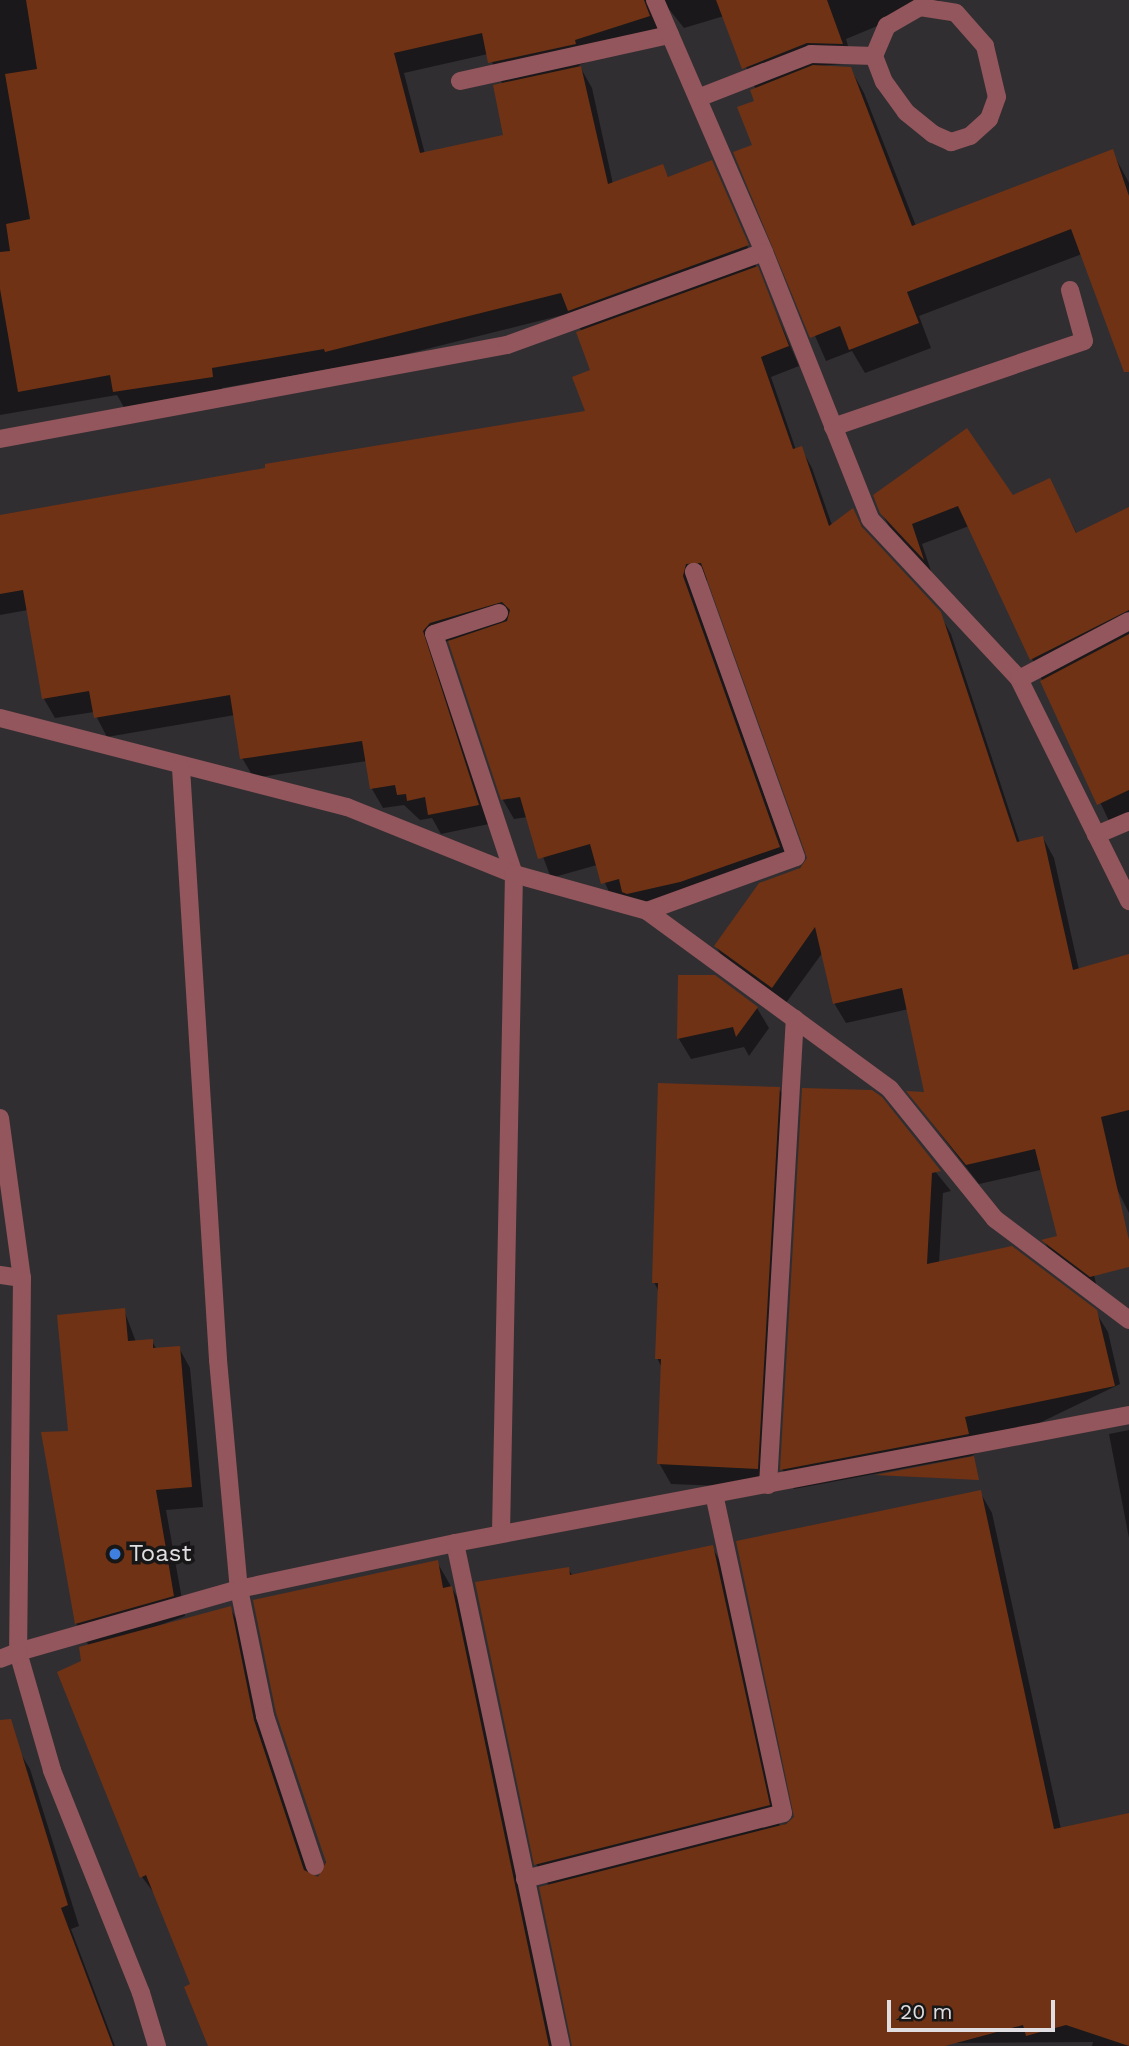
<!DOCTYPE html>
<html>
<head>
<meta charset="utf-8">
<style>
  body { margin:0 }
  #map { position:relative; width:1129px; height:2046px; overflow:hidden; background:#312e32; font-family:"Work Sans",sans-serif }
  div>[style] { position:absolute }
  .shadow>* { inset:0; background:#0007 }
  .building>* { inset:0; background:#6f3215 }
  .service>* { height:18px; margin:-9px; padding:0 9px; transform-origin:9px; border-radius:9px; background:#93565c }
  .minor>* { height:18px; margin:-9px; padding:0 9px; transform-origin:9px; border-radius:9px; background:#93565c }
  .tertiary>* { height:18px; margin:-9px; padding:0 9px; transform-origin:9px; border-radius:9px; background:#93565c }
  .dots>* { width:19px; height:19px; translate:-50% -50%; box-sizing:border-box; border:4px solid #181718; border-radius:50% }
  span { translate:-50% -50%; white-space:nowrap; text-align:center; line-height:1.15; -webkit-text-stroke:7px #181718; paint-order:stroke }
  .poi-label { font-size:24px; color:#e0dee0 }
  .left { translate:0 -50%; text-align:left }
  .scale { position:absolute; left:887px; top:2000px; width:168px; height:32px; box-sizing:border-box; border:4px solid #e0dee0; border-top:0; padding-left:9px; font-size:21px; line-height:24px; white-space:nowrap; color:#e0dee0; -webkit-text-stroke:5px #181718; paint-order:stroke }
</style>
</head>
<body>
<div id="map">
  <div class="shadow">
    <div style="clip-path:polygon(evenodd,0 0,940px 0,846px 39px,853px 63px,808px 67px,850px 68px,864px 93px,916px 226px,1112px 151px,1129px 183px,1129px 350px,1082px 254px,919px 316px,931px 348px,865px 373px,852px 351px,826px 361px,735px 153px,754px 146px,756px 90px,724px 16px,684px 28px,668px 8px,654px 18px,660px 36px,579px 65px,592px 88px,613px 184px,662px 166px,669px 178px,711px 162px,799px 366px,771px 377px,796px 450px,801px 448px,812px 468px,832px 525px,853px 511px,864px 530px,939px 613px,951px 634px,1020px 843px,1043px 838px,1054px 858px,1079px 970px,1129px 960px,1129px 1213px,1068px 1091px,1067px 1164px,979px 1184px,909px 1093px,927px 1094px,909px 1009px,846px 1023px,834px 1003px,823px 952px,783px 1007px,727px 966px,716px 946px,809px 859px,709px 580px,696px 584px,694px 597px,790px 867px,692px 902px,614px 903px,597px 865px,551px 878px,528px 817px,514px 819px,503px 800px,450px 640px,442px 643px,489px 824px,441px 834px,432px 818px,420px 820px,404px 805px,383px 808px,372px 789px,367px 761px,254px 778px,242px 758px,235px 715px,107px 737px,94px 712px,55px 718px,44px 699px,28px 610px,0 615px,0 517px,588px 413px,592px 371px,582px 332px,571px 313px,338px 371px,336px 368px,222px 388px,223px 396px,126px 411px,117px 395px,0 415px,0 0,488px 54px,503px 85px,505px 137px,425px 154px,404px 73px,488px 54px)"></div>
    <div style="clip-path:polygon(1049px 480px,1077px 534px,1129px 509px,1129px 815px,1110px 823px,969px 526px,922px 544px,932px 574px,893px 533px,881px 512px,1012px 497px)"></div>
    <div style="clip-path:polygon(680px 977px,757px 1008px,769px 1028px,749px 1056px,744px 1047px,691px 1059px,679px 1039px)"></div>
    <div style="clip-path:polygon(779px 1088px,790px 1109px,768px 1488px,671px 1484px,659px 1463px,662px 1368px,657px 1358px,659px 1292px,654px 1282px)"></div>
    <div style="clip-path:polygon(871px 1092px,951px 1191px,943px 1193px,939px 1264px,1095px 1311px,1108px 1332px,1120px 1384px,971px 1456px,794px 1489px,782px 1469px)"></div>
    <div style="clip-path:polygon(1044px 1241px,1089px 1254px,1098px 1292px,1055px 1260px)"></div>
    <div style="clip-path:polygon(124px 1310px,136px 1342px,152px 1341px,157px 1350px,179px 1348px,190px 1368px,203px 1507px,166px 1510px,185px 1616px,149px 1629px,230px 1608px,242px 1629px,266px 1743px,310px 1874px,319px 1879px,437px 1562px,464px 1609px,556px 2046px,210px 2046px,193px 1985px,157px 1897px,142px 1877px,83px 1662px,89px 1646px,76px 1623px,70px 1432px)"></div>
    <div style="clip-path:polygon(1129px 1430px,1129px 1538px,1109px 1434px)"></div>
    <div style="clip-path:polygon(980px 1492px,992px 1513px,1061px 1829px,1129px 1815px,1129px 2046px,1092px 2046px,1093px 2042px,573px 2046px,549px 1886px,536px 1864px,568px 1569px,573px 1576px,712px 1547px,724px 1568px,780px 1827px,796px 1818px)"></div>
    <div style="clip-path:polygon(18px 1749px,30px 1769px,79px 1926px,71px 1929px,115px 2046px,0 2046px,0 1756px)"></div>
  </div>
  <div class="building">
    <div style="clip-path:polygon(26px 0,644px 0,650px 16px,575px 40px,576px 44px,488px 63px,482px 33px,394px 53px,420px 153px,503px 135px,493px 85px,581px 66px,608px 184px,663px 164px,668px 177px,712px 160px,749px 245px,568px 311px,561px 293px,325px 352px,324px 349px,212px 368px,213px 377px,113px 392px,110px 375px,18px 392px,0 289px,0 252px,10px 251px,6px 224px,30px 219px,5px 74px,37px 69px)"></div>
    <div style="clip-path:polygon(716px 0,827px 0,843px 44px,807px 43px,742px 69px)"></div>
    <div style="clip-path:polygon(813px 65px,851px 67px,912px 226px,1113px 149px,1129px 196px,1129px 372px,1124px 372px,1071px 229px,907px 292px,919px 323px,849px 350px,840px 326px,810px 338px,733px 152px,752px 145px,737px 107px,754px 101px,750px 90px)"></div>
    <div style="clip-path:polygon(758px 266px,789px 346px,761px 357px,793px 449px,802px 446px,829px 526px,853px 508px,862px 527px,941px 612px,1017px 842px,1043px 836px,1073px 970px,1129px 954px,1129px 1110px,1101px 1117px,1129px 1240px,1129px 1267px,1090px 1277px,1041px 1240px,1057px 1236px,1035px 1149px,966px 1165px,906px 1091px,924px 1092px,902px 988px,833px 1004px,815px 927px,772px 988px,714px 946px,759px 883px,800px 868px,807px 858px,701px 563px,686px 564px,683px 576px,780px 847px,680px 882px,627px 894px,622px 892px,619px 879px,601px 884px,590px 844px,538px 859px,520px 797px,501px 800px,448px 641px,507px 621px,510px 610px,502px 602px,430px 623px,423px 631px,479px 805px,428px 815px,425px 797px,407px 801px,406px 794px,397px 795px,395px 785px,370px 789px,362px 741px,240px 759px,230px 695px,94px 718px,89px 691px,42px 699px,23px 590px,0 594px,0 515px,265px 468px,265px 464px,585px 411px,572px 377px,590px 370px,576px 332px)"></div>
    <div style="clip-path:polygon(967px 428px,1013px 495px,1050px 478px,1076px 533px,1129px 507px,1129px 610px,1030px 660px,958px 506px,912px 524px,924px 560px,880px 513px,873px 495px)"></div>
    <div style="clip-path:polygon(1129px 634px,1129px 790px,1097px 805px,1040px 681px)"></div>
    <div style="clip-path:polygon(678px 975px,715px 975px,758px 1007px,736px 1037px,733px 1027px,677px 1039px)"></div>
    <div style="clip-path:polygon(658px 1083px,780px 1087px,758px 1469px,657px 1464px,661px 1359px,655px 1359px,658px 1283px,652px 1283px)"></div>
    <div style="clip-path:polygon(802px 1088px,872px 1090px,882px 1097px,941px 1171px,932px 1173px,927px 1264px,1012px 1246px,1097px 1310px,1115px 1386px,965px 1417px,969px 1434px,780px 1470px)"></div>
    <div style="clip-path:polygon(125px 1308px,128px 1341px,153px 1339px,153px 1348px,180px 1346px,192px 1487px,156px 1490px,174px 1596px,75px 1624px,41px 1432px,68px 1431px,57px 1315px)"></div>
    <div style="clip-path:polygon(974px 1456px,979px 1480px,875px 1475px)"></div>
    <div style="clip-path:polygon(981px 1490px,1054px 1829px,1129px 1813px,1129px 2046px,1066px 2025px,1026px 2036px,1023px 2025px,945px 2046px,572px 2046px,539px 1887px,786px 1824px,794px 1817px,736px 1541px)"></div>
    <div style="clip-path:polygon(713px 1545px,770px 1805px,534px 1865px,475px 1582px,569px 1567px,570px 1575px)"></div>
    <div style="clip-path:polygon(438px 1560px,443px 1588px,452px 1586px,549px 2046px,208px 2046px,184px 1987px,190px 1984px,146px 1875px,140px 1878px,57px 1672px,81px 1661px,79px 1647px,231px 1606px,254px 1720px,304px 1870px,318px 1877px,326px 1862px,276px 1713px,253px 1600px)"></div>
    <div style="clip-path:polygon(11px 1719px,68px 1905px,61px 1908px,113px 2046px,0 2046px,0 1720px)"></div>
  </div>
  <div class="service">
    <div style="left:460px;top:81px;width:215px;rotate:-12.4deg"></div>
    <div style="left:698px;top:98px;width:121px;rotate:-21.3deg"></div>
    <div style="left:811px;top:54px;width:63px;rotate:1.8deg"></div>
    <div style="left:874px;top:56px;width:33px;rotate:-67deg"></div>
    <div style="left:887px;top:26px;width:38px;rotate:-30deg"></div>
    <div style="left:920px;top:7px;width:36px;rotate:9deg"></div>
    <div style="left:956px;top:13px;width:44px;rotate:48.7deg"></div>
    <div style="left:985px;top:46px;width:52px;rotate:76.8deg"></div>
    <div style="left:997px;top:97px;width:23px;rotate:110deg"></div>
    <div style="left:989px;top:119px;width:25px;rotate:138deg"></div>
    <div style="left:970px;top:136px;width:20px;rotate:162deg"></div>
    <div style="left:951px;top:142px;width:20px;rotate:-156deg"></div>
    <div style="left:933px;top:134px;width:35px;rotate:-141deg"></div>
    <div style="left:906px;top:112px;width:37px;rotate:-126deg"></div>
    <div style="left:884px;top:82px;width:28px;rotate:-111deg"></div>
    <div style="left:833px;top:427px;width:265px;rotate:-18.9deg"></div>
    <div style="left:1084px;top:341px;width:53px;rotate:-105.4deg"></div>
    <div style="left:499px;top:613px;width:68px;rotate:162.1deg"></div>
    <div style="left:434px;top:634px;width:253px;rotate:71.6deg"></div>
    <div style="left:647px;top:911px;width:158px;rotate:-19.9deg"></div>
    <div style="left:796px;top:857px;width:303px;rotate:-109.7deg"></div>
    <div style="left:768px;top:1485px;width:467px;rotate:-86.7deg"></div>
    <div style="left:239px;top:1589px;width:130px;rotate:78.4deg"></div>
    <div style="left:265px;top:1716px;width:158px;rotate:71.6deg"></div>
    <div style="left:525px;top:1879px;width:266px;rotate:-14.3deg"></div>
    <div style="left:783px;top:1813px;width:325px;rotate:-102.2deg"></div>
  </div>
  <div class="minor">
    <div style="left:655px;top:0;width:275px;rotate:66.6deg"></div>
    <div style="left:764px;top:252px;width:287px;rotate:68.3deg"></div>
    <div style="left:870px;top:519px;width:219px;rotate:47deg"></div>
    <div style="left:1019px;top:679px;width:248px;rotate:63.6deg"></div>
    <div style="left:0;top:439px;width:516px;rotate:-10.5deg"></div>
    <div style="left:507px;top:345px;width:273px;rotate:-19.9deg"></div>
    <div style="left:1019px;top:679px;width:124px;rotate:-27.8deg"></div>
    <div style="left:0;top:718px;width:358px;rotate:14.4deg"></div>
    <div style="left:347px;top:807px;width:180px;rotate:21.9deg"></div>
    <div style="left:514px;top:874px;width:138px;rotate:15.5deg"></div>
    <div style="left:647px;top:911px;width:301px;rotate:36.2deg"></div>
    <div style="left:890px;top:1089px;width:167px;rotate:51.1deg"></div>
    <div style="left:995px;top:1219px;width:168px;rotate:37deg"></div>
    <div style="left:181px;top:768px;width:593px;rotate:86.42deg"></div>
    <div style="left:218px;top:1360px;width:230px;rotate:84.8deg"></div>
    <div style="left:1096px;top:835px;width:36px;rotate:-23deg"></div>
    <div style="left:0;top:1275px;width:22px;rotate:8deg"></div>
    <div style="left:501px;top:1533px;width:659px;rotate:-88.87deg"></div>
    <div style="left:455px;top:1543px;width:514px;rotate:78.1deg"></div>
    <div style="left:157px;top:2046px;width:55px;rotate:-106.8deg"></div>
    <div style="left:141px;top:1993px;width:240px;rotate:-111.8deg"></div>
    <div style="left:52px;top:1770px;width:123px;rotate:-106.1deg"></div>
    <div style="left:18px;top:1652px;width:230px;rotate:-15.9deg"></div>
    <div style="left:239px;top:1589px;width:221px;rotate:-12deg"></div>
    <div style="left:455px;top:1543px;width:686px;rotate:-10.75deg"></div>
  </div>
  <div class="tertiary">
    <div style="left:0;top:1118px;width:162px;rotate:82.2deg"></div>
    <div style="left:22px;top:1278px;width:374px;rotate:90.6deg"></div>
    <div style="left:18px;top:1652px;width:19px;rotate:159deg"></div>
  </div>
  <div class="dots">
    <div style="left:115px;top:1554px;background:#3f7fe0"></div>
  </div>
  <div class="poi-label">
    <span class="left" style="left:129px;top:1554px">Toast</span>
  </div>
  <div class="scale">20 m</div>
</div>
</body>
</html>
